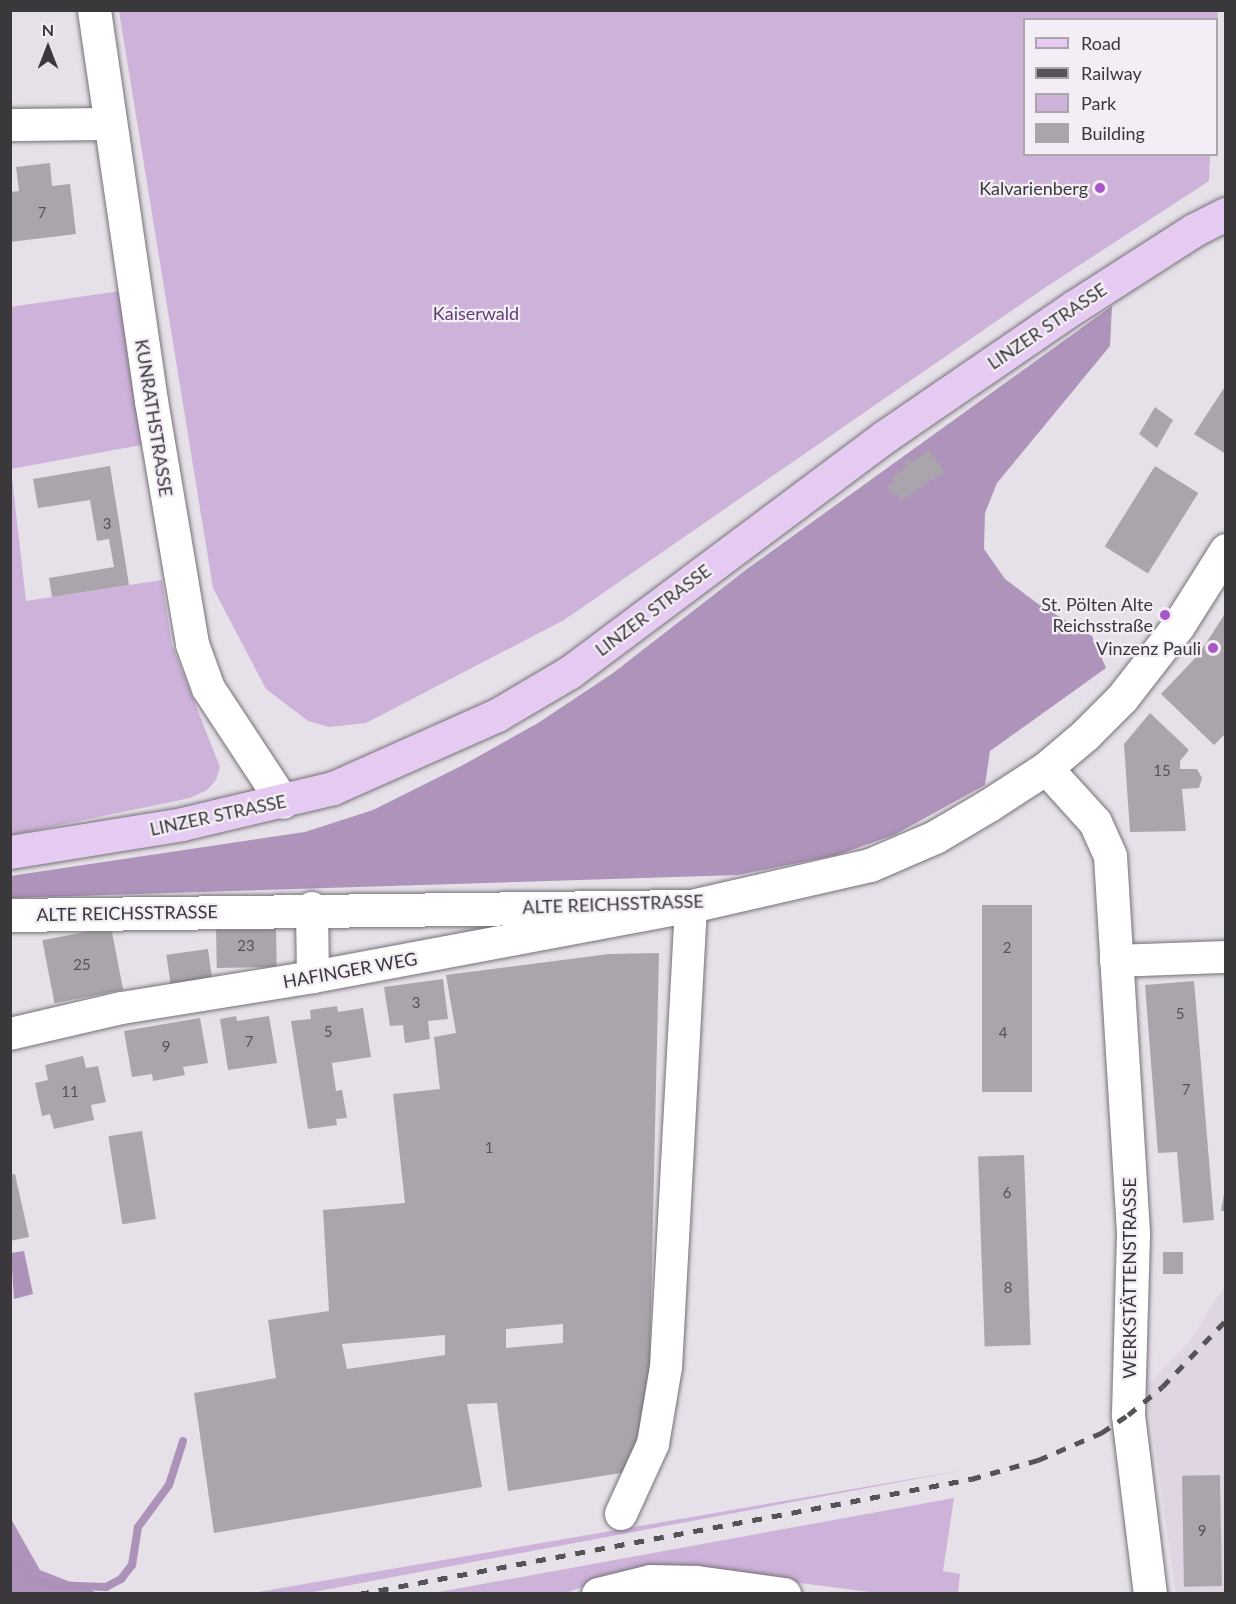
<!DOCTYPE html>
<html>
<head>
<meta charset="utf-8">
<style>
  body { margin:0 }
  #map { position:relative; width:1236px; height:1604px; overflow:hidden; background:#e6e1e8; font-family:Lato,sans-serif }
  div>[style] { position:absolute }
  .built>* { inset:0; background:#dfd5e3 }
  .green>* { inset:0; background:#cdb2d9 }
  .forest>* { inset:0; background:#ae93ba }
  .water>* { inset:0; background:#ac91b9 }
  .stream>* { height:8px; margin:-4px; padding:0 4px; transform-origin:4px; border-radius:4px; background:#ac91b9 }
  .building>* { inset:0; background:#aaa5ac; transform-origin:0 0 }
  .roads { filter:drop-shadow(0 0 2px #757178) drop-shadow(0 0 2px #757178) }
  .minor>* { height:32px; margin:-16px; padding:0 16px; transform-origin:16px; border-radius:16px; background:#fff }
  .tertiary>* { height:33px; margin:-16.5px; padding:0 16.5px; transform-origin:16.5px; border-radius:16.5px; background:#fff }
  .primary>* { height:33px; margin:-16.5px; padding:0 16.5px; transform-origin:16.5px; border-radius:16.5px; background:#e5cbf1 }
  .rail>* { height:4.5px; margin-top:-2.25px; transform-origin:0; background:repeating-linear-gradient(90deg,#555356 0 10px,transparent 0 20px) }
  .dots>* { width:16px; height:16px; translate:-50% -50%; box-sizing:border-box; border:3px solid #f3eef5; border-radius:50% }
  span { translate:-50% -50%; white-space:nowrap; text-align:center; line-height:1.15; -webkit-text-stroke:4.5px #f3eef5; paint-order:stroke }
  .number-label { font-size:15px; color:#565357 }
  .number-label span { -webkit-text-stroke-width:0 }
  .poi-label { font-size:18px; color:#3a383b }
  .right { translate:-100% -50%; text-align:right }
  .park-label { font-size:18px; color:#623c71 }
  .street-label { font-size:18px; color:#3a383b }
  .frame { position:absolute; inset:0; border:12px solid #3a383b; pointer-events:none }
  .legend { position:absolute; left:1023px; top:18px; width:195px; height:138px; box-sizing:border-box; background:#f3eef5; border:2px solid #a9a5ab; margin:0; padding:8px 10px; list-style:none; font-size:18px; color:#3a383b }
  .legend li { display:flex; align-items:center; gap:12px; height:30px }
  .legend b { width:30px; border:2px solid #a9a5ab }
  .north { position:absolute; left:18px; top:18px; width:60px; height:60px; -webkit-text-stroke:4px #f3eef5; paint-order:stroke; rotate:0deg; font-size:16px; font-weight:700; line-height:24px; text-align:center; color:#3a383b }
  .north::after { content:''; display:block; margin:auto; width:21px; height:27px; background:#3a383b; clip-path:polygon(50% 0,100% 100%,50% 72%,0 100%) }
</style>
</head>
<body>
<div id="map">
  <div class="built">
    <div style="clip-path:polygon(1225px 1285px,1225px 1593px,1176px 1593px,1146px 1386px,1189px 1342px)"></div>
  </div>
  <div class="green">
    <div style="clip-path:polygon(119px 11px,1218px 11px,1217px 35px,1216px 20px,1024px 20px,1024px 154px,1210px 155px,1209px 181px,1046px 287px,564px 620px,366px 723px,329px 727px,308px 721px,266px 689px,213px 588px)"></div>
    <div style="clip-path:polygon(120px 291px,141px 445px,11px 469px,26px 601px,162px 580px,172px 645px,220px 767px,216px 780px,207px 790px,190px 798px,11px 835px,10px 307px)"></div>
    <div style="clip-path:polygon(969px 1469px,308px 1593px,253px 1593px)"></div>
    <div style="clip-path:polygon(954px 1498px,943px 1571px,960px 1574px,958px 1593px,877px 1593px,762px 1578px,612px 1576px,566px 1593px,428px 1594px)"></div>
  </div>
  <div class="forest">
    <div style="clip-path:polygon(1112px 306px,1110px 346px,997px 483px,985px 513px,984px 549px,1005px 579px,1038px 604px,1092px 636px,1106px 668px,990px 751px,985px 785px,894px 835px,837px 855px,738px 875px,11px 898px,10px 876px,305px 832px,373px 810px,463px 765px,538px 723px,613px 673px,747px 569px)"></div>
    <div style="clip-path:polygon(11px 1519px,40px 1570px,98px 1593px,11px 1593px)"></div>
  </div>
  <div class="water">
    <div style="clip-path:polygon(24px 1251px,33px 1294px,14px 1299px,11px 1253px)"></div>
  </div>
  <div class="stream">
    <div style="left:10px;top:1555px;width:16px;rotate:60deg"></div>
    <div style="left:18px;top:1569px;width:17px;rotate:36deg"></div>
    <div style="left:32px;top:1579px;width:20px;rotate:18deg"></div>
    <div style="left:51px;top:1585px;width:55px;rotate:2.1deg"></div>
    <div style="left:106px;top:1587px;width:17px;rotate:-28deg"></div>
    <div style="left:121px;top:1579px;width:18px;rotate:-52deg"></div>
    <div style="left:132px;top:1565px;width:38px;rotate:-81deg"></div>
    <div style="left:138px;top:1527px;width:52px;rotate:-53.6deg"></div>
    <div style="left:169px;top:1485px;width:46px;rotate:-72.3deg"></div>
  </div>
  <div class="building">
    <div style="clip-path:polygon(50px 163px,52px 186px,70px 184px,76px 234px,10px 242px,10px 192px,19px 191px,16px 167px)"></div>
    <div style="clip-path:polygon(1226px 385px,1226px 454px,1194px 434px)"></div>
    <div style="clip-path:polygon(1155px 407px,1173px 420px,1157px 448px,1139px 434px)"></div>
    <div style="clip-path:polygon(929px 450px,944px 472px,901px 500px,897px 493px,893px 495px,887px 486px,895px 481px,892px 477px,907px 467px,904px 463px,909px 459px,912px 463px)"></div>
    <div style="clip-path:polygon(110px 466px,129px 585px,52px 597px,49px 578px,114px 567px,109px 539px,97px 541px,90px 500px,38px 508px,33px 479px)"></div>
    <div style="left:1155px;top:466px;width:51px;height:95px;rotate:32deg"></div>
    <div style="clip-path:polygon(1226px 612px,1226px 733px,1214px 745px,1161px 694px,1199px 654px)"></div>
    <div style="clip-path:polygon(1150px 713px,1189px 750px,1180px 761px,1180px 769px,1197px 769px,1202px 778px,1199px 788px,1182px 789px,1186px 831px,1130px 832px,1124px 744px)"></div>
    <div style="left:982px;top:905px;width:50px;height:187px"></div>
    <div style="left:276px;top:925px;width:42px;height:60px;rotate:89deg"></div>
    <div style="left:111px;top:927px;width:64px;height:70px;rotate:79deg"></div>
    <div style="left:208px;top:949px;width:30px;height:42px;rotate:82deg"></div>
    <div style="clip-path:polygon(evenodd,659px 953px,649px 1398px,627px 1472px,508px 1491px,497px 1403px,467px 1404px,482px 1487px,214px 1533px,194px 1393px,276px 1378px,268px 1320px,329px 1311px,323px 1210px,405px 1203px,393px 1094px,440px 1089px,434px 1037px,456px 1033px,446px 975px,609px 954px,659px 953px,563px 1324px,563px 1343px,506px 1348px,506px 1329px,563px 1324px,659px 953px,445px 1335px,445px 1355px,347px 1369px,342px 1344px,445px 1335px)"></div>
    <div style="clip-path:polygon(443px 979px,448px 1019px,428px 1021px,430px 1039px,405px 1043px,403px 1025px,390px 1026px,384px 987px)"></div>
    <div style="clip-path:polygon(1194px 981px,1214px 1220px,1183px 1223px,1177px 1152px,1158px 1153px,1145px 985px)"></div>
    <div style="clip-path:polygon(337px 1006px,338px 1012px,363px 1008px,371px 1057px,332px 1063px,336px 1091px,342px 1090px,347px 1118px,336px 1119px,337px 1125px,308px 1129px,291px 1021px,311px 1019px,310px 1010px)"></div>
    <div style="clip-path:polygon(236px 1016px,237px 1021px,269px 1016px,277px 1063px,228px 1070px,220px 1019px)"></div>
    <div style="clip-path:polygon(200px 1018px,208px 1063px,183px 1067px,185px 1075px,153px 1081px,152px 1074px,132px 1077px,124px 1031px)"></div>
    <div style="clip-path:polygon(83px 1056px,86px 1068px,98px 1066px,106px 1102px,91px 1105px,94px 1120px,54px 1129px,50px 1114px,42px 1116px,35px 1083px,48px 1080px,45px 1065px)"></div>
    <div style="left:142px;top:1131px;width:89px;height:34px;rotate:81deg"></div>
    <div style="left:1024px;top:1155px;width:190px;height:46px;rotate:88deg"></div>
    <div style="clip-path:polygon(15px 1174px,29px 1237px,10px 1241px,10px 1175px)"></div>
    <div style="clip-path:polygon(1226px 1183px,1226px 1211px,1221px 1211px)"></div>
    <div style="left:1163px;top:1252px;width:20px;height:22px"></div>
    <div style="left:1220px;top:1475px;width:111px;height:38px;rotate:89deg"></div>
  </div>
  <div class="roads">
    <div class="minor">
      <div style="left:10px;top:125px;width:101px;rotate:-0.6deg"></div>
      <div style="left:312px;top:908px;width:69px;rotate:89.2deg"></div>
      <div style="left:1116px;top:961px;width:110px;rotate:-2.1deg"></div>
      <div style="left:10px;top:1034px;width:115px;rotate:-13.1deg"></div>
      <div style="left:122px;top:1008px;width:193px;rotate:-9.2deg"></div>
      <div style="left:313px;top:977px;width:385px;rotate:-10.6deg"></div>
      <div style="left:691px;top:906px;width:462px;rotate:93.1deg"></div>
      <div style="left:666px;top:1367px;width:78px;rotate:99.6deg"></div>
      <div style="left:653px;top:1444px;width:77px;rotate:114.6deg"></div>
    </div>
    <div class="tertiary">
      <div style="left:94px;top:10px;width:395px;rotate:81.7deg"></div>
      <div style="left:151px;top:401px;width:246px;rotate:80.4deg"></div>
      <div style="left:192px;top:644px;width:47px;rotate:70deg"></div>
      <div style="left:208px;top:688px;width:136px;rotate:56.7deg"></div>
      <div style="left:1046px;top:768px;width:73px;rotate:47.8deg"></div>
      <div style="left:1095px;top:822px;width:37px;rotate:66deg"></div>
      <div style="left:1110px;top:856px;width:379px;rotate:86.5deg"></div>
      <div style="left:1133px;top:1234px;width:181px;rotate:91.6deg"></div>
      <div style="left:1128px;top:1415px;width:180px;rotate:83deg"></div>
      <div style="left:10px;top:915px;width:681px;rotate:-0.76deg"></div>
      <div style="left:691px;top:906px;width:184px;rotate:-12.9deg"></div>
      <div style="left:870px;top:865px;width:71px;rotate:-23.3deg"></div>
      <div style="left:935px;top:837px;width:63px;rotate:-30.7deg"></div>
      <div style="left:989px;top:805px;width:68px;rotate:-33deg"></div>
      <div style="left:1046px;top:768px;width:51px;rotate:-40.2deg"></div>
      <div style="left:1085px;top:735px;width:52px;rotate:-45deg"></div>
      <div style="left:1122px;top:698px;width:91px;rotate:-52.1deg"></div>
      <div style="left:1178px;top:626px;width:90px;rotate:-57.7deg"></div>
      <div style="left:598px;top:1594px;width:54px;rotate:-14deg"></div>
      <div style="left:650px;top:1581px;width:47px;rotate:1.2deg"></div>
      <div style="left:697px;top:1582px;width:88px;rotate:7.9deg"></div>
    </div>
    <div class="primary">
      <div style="left:10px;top:852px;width:174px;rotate:-9.2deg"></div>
      <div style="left:182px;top:824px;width:155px;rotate:-13.4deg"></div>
      <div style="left:333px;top:788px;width:180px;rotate:-24deg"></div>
      <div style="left:497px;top:715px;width:85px;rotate:-30.5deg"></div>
      <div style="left:570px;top:672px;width:392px;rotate:-36.8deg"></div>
      <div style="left:884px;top:437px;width:230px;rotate:-34.4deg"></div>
      <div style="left:1074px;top:307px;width:143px;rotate:-32.7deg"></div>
      <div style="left:1194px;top:230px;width:36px;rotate:-27deg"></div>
    </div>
  </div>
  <div class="rail">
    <div style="left:359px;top:1594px;width:623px;rotate:-10.64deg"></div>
    <div style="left:971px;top:1479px;width:70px;rotate:-15.8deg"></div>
    <div style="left:1038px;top:1460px;width:69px;rotate:-23.2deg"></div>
    <div style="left:1101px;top:1433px;width:32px;rotate:-34deg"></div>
    <div style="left:1128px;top:1415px;width:44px;rotate:-39.5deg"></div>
    <div style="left:1162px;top:1387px;width:93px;rotate:-46.3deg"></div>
  </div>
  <div class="dots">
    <div style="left:1100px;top:188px;background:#a857c8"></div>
    <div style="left:1165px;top:615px;background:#a857c8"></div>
    <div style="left:1213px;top:648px;background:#a857c8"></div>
  </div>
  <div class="number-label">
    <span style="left:42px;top:213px">7</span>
    <span style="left:107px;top:524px">3</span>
    <span style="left:1162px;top:771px">15</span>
    <span style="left:246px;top:946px">23</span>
    <span style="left:1007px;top:948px">2</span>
    <span style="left:82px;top:965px">25</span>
    <span style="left:416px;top:1003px">3</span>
    <span style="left:1180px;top:1014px">5</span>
    <span style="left:328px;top:1032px">5</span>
    <span style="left:1003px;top:1033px">4</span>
    <span style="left:249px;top:1042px">7</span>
    <span style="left:166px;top:1047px">9</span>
    <span style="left:1186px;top:1090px">7</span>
    <span style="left:70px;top:1092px">11</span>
    <span style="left:489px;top:1148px">1</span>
    <span style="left:1007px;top:1193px">6</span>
    <span style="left:1008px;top:1288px">8</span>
    <span style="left:1202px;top:1531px">9</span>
  </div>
  <div class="poi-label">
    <span class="right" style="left:1088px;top:188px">Kalvarienberg</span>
    <span class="right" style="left:1153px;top:615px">St. Pölten Alte<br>Reichsstraße</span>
    <span class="right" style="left:1201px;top:648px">Vinzenz Pauli</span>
  </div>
  <div class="park-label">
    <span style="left:476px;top:313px">Kaiserwald</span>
  </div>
  <div class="street-label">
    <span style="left:1047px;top:326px;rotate:-34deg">LINZER STRASSE</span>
    <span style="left:154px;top:418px;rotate:81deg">KUNRATHSTRASSE</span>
    <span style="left:653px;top:610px;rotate:-37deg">LINZER STRASSE</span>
    <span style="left:218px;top:815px;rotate:-12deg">LINZER STRASSE</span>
    <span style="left:613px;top:904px;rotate:-2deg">ALTE REICHSSTRASSE</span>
    <span style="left:127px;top:913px;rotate:-1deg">ALTE REICHSSTRASSE</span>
    <span style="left:350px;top:970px;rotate:-10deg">HAFINGER WEG</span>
    <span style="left:1129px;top:1278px;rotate:-90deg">WERKSTÄTTENSTRASSE</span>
  </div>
  <div class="frame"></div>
  <ul class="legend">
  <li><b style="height:8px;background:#e5cbf1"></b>Road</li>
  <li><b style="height:8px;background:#555356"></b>Railway</li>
  <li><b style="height:16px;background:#cdb2d9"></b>Park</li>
  <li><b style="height:16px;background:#aaa5ac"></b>Building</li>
  </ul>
  <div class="north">N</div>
</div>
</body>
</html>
